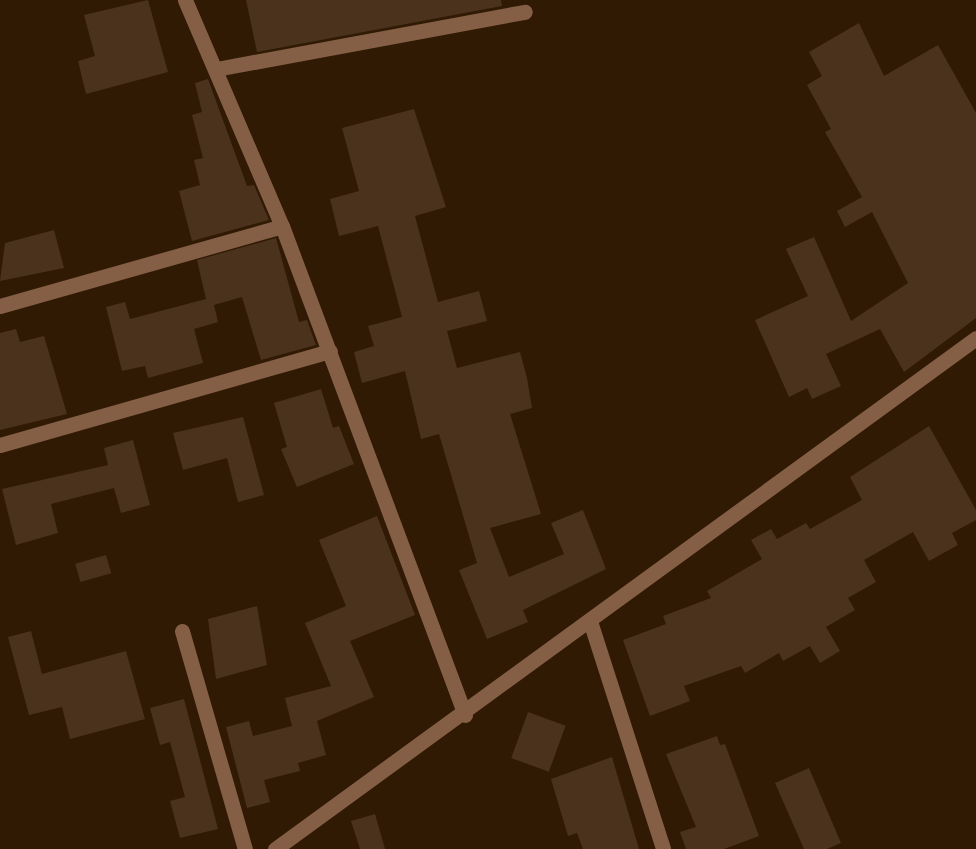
<!DOCTYPE html>
<html>
<head>
<meta charset="utf-8">
<style>
  body { margin:0 }
  #map { position:relative; width:976px; height:849px; overflow:hidden; background:#301a04; font-family:"Work Sans",sans-serif }
  div>[style] { position:absolute }
  .building>* { inset:0; background:#4b321c; transform-origin:0 0 }
  .minor>* { height:15px; margin:-7.5px; padding:0 7.5px; transform-origin:7.5px; border-radius:7.5px; background:#855f45 }
  span { translate:-50% -50%; white-space:nowrap; text-align:center; line-height:1.15; -webkit-text-stroke:4.5px #110802; paint-order:stroke }
</style>
</head>
<body>
<div id="map">
  <div class="building">
    <div style="clip-path:polygon(148px 0,168px 72px,86px 94px,78px 61px,95px 56px,84px 15px)"></div>
    <div style="clip-path:polygon(246px 0,501px 0,502px 6px,257px 52px)"></div>
    <div style="clip-path:polygon(859px 23px,884px 76px,938px 45px,976px 113px,976px 318px,904px 372px,880px 329px,826px 354px,841px 386px,812px 399px,807px 388px,789px 397px,755px 320px,808px 296px,786px 249px,814px 237px,851px 321px,908px 283px,872px 212px,845px 227px,837px 211px,862px 197px,825px 132px,831px 129px,807px 85px,822px 76px,809px 52px)"></div>
    <div style="clip-path:polygon(208px 79px,247px 186px,254px 185px,269px 220px,192px 241px,179px 191px,200px 185px,194px 160px,203px 158px,192px 115px,202px 112px,195px 83px)"></div>
    <div style="clip-path:polygon(414px 109px,446px 207px,415px 216px,438px 302px,479px 291px,487px 321px,447px 331px,457px 368px,520px 352px,527px 378px,532px 408px,510px 414px,541px 514px,490px 528px,509px 577px,564px 554px,551px 523px,583px 510px,606px 569px,523px 610px,528px 622px,487px 639px,459px 570px,477px 563px,439px 434px,421px 439px,405px 371px,362px 383px,354px 352px,374px 346px,368px 326px,402px 317px,378px 226px,339px 236px,330px 199px,359px 191px,342px 128px)"></div>
    <div style="clip-path:polygon(54px 230px,64px 268px,0 281px,5px 243px)"></div>
    <div style="clip-path:polygon(276px 238px,299px 322px,307px 320px,316px 345px,261px 360px,242px 297px,214px 305px,218px 322px,194px 329px,203px 363px,148px 378px,145px 366px,122px 371px,106px 307px,125px 302px,130px 319px,206px 299px,197px 260px)"></div>
    <div style="clip-path:polygon(16px 329px,20px 342px,44px 336px,67px 414px,0 430px,0 333px)"></div>
    <div style="clip-path:polygon(321px 389px,333px 428px,339px 426px,354px 464px,297px 487px,281px 449px,287px 447px,274px 403px)"></div>
    <div style="clip-path:polygon(243px 417px,264px 495px,238px 502px,227px 458px,183px 470px,173px 433px)"></div>
    <div style="clip-path:polygon(929px 426px,976px 510px,976px 520px,952px 533px,958px 545px,929px 561px,913px 532px,864px 560px,876px 582px,848px 598px,855px 610px,826px 627px,840px 651px,820px 663px,810px 646px,783px 661px,779px 653px,745px 673px,741px 666px,684px 686px,690px 701px,650px 716px,623px 640px,666px 624px,663px 616px,711px 598px,707px 591px,762px 559px,751px 540px,771px 529px,777px 539px,806px 523px,810px 529px,862px 500px,850px 477px)"></div>
    <div style="clip-path:polygon(133px 440px,150px 505px,121px 513px,114px 488px,51px 504px,58px 533px,16px 545px,2px 489px,108px 465px,104px 448px)"></div>
    <div style="clip-path:polygon(377px 516px,415px 615px,350px 641px,374px 697px,317px 721px,326px 755px,298px 763px,300px 771px,264px 780px,270px 802px,247px 808px,226px 727px,249px 721px,253px 736px,292px 726px,285px 698px,331px 686px,305px 623px,346px 606px,319px 540px)"></div>
    <div style="left:106px;top:555px;width:19px;height:32px;rotate:74deg"></div>
    <div style="clip-path:polygon(257px 606px,267px 665px,216px 679px,208px 619px)"></div>
    <div style="clip-path:polygon(31px 631px,42px 674px,126px 651px,145px 719px,70px 739px,62px 707px,29px 715px,8px 637px)"></div>
    <div style="clip-path:polygon(184px 699px,218px 829px,180px 838px,170px 801px,185px 797px,170px 742px,160px 745px,150px 708px)"></div>
    <div style="left:528px;top:712px;width:40px;height:49px;rotate:20deg"></div>
    <div style="clip-path:polygon(717px 736px,720px 745px,725px 744px,759px 836px,724px 849px,686px 849px,680px 832px,696px 827px,666px 754px)"></div>
    <div style="clip-path:polygon(612px 757px,639px 849px,583px 849px,577px 833px,568px 836px,551px 779px)"></div>
    <div style="clip-path:polygon(809px 768px,841px 843px,827px 849px,804px 849px,775px 783px)"></div>
    <div style="clip-path:polygon(375px 814px,385px 849px,360px 849px,351px 821px)"></div>
  </div>
  <div class="minor">
    <div style="left:185px;top:0;width:246px;rotate:66.8deg"></div>
    <div style="left:282px;top:226px;width:522px;rotate:69.48deg"></div>
    <div style="left:216px;top:69px;width:314px;rotate:-10.5deg"></div>
    <div style="left:0;top:306px;width:293px;rotate:-15.8deg"></div>
    <div style="left:0;top:445px;width:343px;rotate:-15.9deg"></div>
    <div style="left:590px;top:621px;width:239px;rotate:72.2deg"></div>
    <div style="left:182px;top:631px;width:227px;rotate:73.9deg"></div>
    <div style="left:275px;top:849px;width:867px;rotate:-36.09deg"></div>
  </div>
</div>
</body>
</html>
